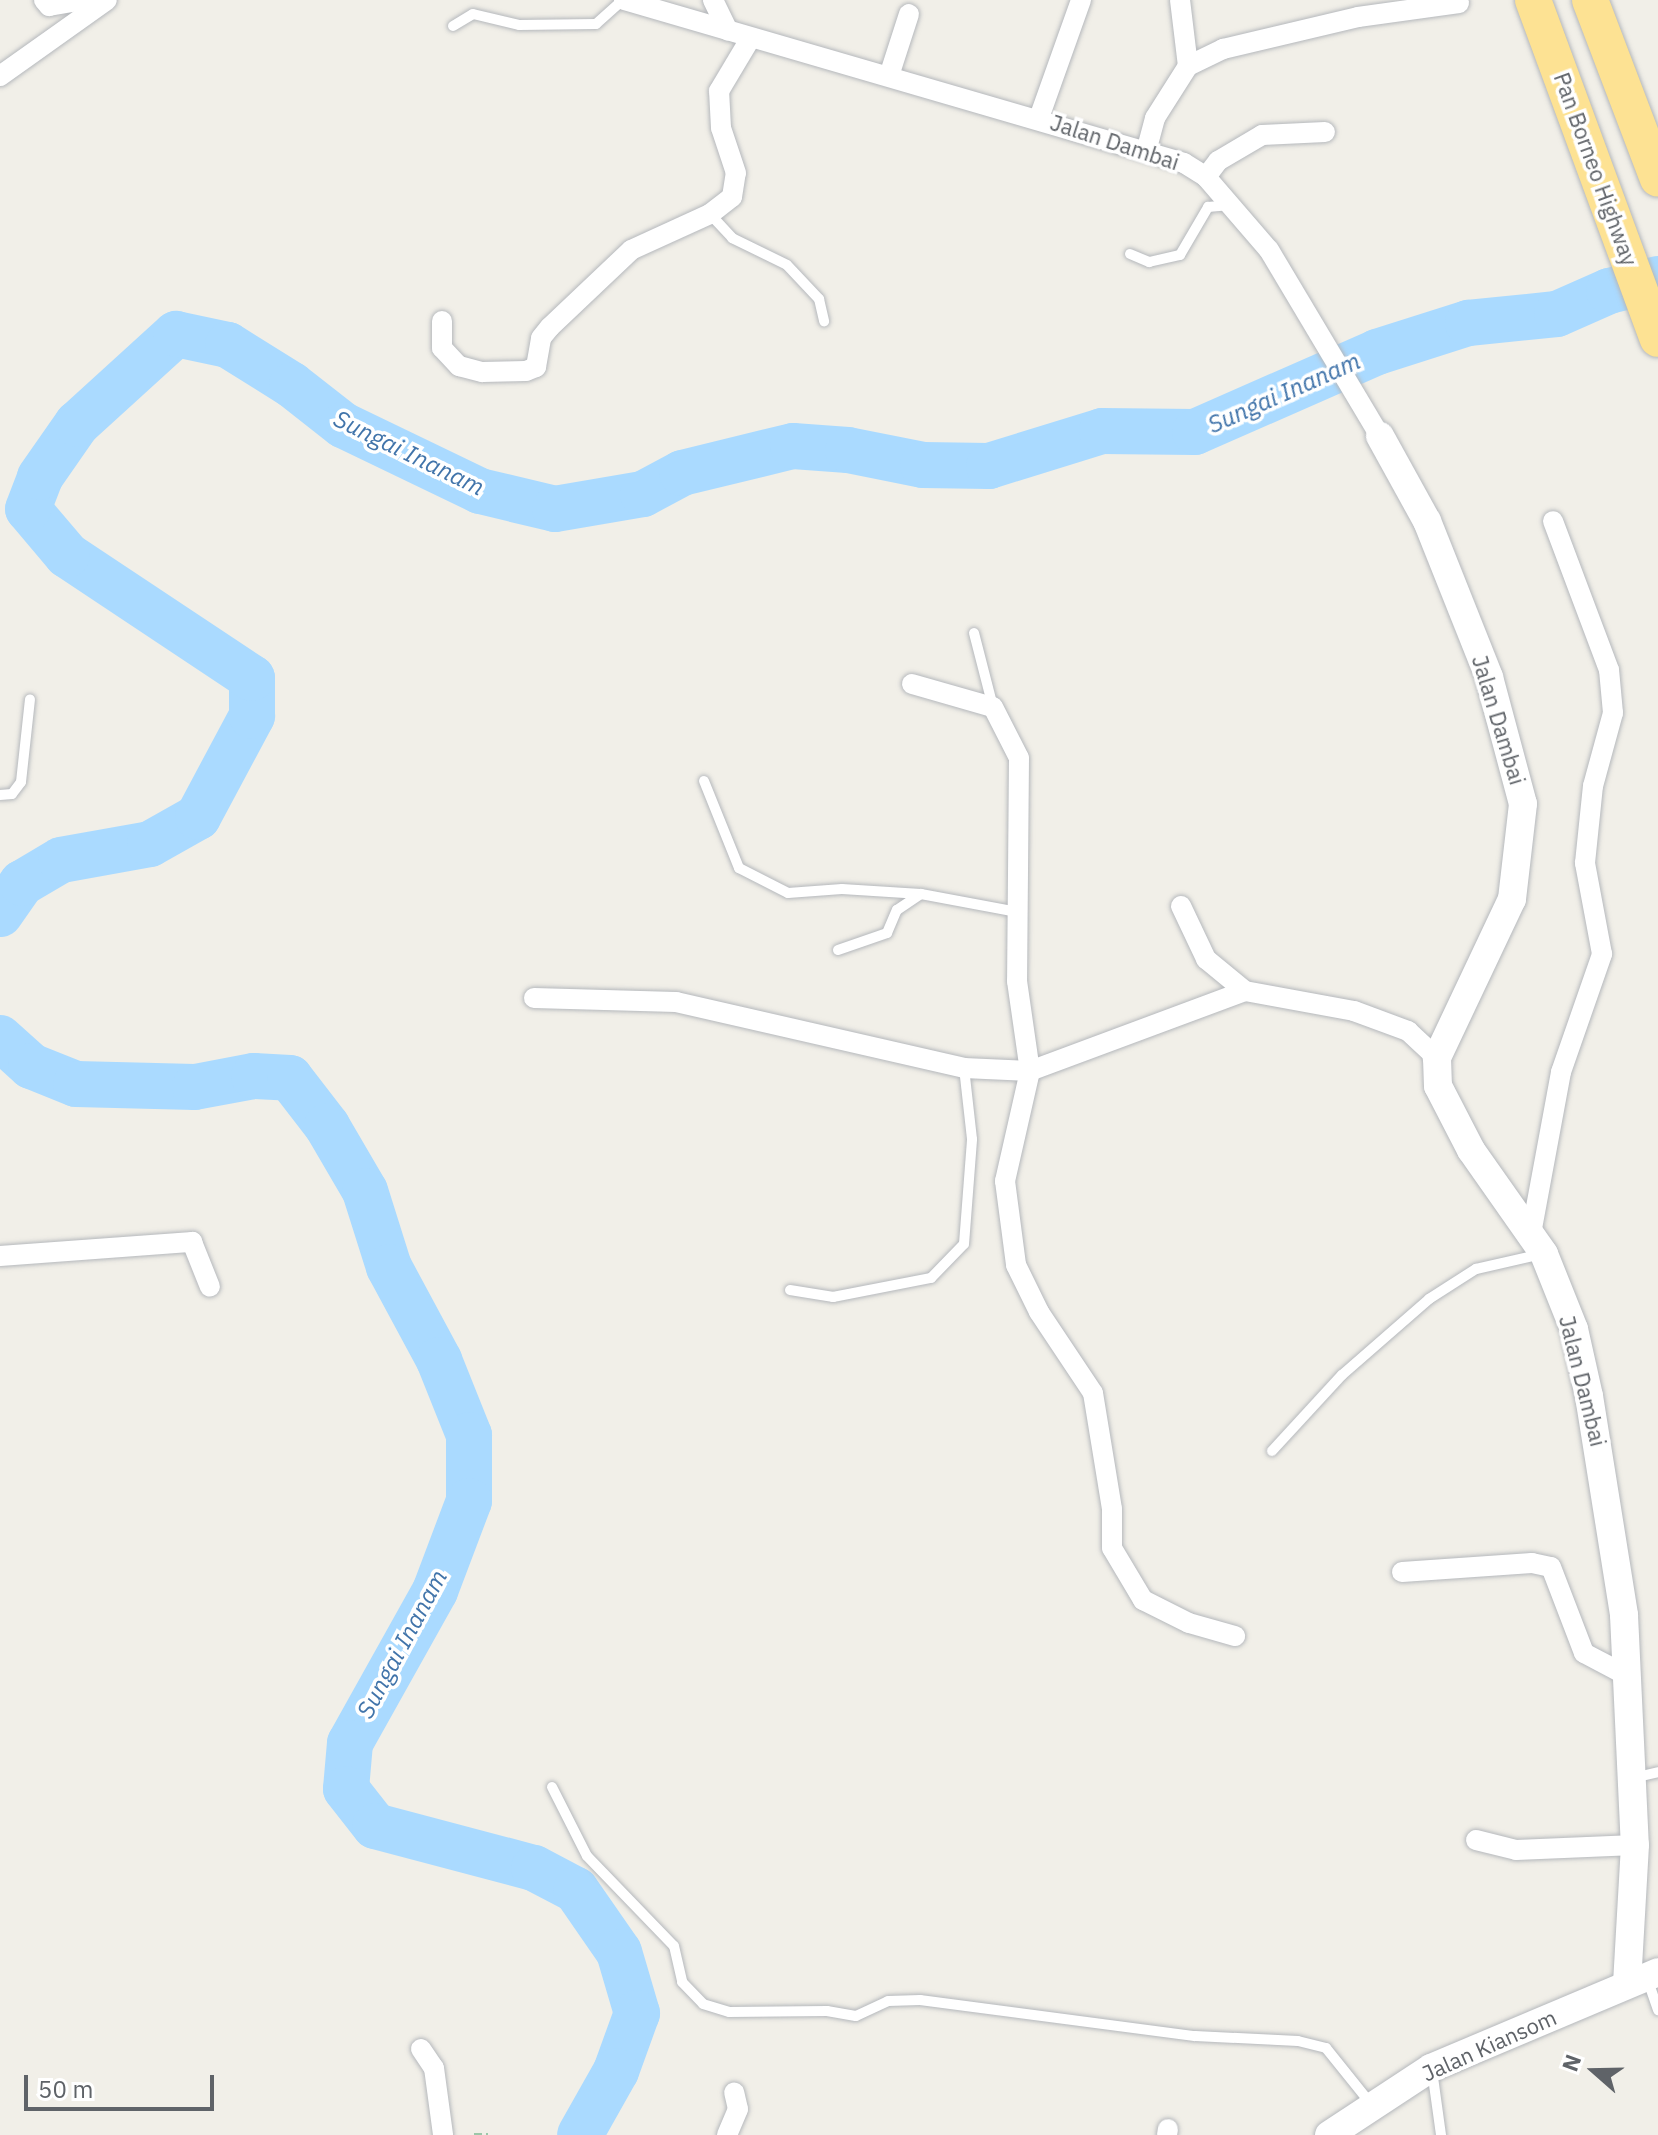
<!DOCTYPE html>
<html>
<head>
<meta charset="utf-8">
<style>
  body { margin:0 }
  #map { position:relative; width:1658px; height:2135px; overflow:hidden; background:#f1efe8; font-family:"IBM Plex Sans",sans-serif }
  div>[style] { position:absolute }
  .river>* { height:46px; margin:-23px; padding:0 23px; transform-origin:23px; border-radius:23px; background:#aadaff }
  .path>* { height:5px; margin-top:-2.5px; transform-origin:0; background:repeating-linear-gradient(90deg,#9cc7a9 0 8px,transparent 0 12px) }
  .roads { filter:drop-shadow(0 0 2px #b5b8bc) drop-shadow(0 0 2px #b5b8bc) }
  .lane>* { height:10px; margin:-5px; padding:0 5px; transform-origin:5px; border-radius:5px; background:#fff }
  .street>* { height:20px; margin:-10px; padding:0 10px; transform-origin:10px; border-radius:10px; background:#fff }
  .secondary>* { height:28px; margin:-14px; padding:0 14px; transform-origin:14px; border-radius:14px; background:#fff }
  .highway>* { height:36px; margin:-18px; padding:0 18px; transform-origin:18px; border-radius:18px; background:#fde293 }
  span { translate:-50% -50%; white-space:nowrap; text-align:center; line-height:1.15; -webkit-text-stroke:7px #fff; paint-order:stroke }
  .street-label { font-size:22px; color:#5f6368 }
  .water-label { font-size:24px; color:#4174aa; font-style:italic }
  .north { position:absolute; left:1554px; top:2031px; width:80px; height:80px; -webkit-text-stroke:6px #fff; paint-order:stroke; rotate:290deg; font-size:22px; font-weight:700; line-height:32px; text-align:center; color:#5f6368 }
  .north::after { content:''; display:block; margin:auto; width:28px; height:36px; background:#5f6368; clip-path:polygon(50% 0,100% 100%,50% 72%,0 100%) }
  .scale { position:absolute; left:24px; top:2075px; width:190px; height:36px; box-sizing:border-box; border:4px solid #5f6368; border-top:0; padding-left:10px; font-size:24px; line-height:28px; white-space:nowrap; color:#5f6368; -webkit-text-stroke:6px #fff; paint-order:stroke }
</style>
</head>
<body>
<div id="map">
  <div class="river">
    <div style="left:0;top:914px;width:38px;rotate:-55deg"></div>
    <div style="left:22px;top:883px;width:45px;rotate:-30.5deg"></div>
    <div style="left:61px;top:860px;width:90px;rotate:-10.2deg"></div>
    <div style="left:150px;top:844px;width:55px;rotate:-29.4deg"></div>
    <div style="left:198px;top:817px;width:115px;rotate:-61.9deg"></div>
    <div style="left:252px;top:716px;width:38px;rotate:-90deg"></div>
    <div style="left:252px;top:678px;width:222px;rotate:-146.4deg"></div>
    <div style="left:67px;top:555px;width:60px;rotate:-130.3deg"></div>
    <div style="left:28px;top:509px;width:34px;rotate:-69deg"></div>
    <div style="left:40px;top:477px;width:65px;rotate:-55.1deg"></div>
    <div style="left:77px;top:424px;width:134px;rotate:-42.3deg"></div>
    <div style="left:176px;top:334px;width:53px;rotate:11.9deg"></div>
    <div style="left:228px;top:345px;width:75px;rotate:32deg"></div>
    <div style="left:292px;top:385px;width:65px;rotate:38.1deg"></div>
    <div style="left:343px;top:425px;width:152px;rotate:25.7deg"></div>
    <div style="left:480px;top:491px;width:77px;rotate:13.5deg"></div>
    <div style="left:555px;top:509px;width:89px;rotate:-9.7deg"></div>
    <div style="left:643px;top:494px;width:44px;rotate:-28.3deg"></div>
    <div style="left:682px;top:473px;width:114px;rotate:-13.7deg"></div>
    <div style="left:793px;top:446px;width:55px;rotate:4.2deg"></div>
    <div style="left:848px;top:450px;width:76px;rotate:11.3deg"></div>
    <div style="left:923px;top:465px;width:66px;rotate:0.9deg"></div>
    <div style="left:989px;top:466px;width:118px;rotate:-17.2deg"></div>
    <div style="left:1102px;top:431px;width:93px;rotate:0.6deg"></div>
    <div style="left:1195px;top:432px;width:199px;rotate:-23.7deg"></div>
    <div style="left:1377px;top:352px;width:96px;rotate:-17.7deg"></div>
    <div style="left:1468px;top:323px;width:89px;rotate:-5.8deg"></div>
    <div style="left:1557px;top:314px;width:57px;rotate:-23.9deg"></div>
    <div style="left:1609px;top:291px;width:50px;rotate:-13.8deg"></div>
    <div style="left:0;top:1038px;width:42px;rotate:42.1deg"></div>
    <div style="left:31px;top:1066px;width:48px;rotate:21.8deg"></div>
    <div style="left:76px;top:1084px;width:119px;rotate:1.4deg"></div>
    <div style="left:195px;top:1087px;width:60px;rotate:-10.6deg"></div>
    <div style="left:254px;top:1076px;width:36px;rotate:3deg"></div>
    <div style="left:290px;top:1078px;width:61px;rotate:52.4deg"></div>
    <div style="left:327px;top:1126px;width:75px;rotate:59.7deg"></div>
    <div style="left:365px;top:1191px;width:80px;rotate:72.5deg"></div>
    <div style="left:389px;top:1267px;width:106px;rotate:61.7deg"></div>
    <div style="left:439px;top:1360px;width:81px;rotate:68.2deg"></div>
    <div style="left:469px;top:1435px;width:66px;rotate:90deg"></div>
    <div style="left:469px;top:1501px;width:96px;rotate:110.7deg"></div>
    <div style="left:435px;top:1591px;width:174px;rotate:119.2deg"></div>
    <div style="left:350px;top:1743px;width:46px;rotate:95deg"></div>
    <div style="left:346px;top:1789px;width:47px;rotate:51.9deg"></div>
    <div style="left:375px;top:1826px;width:164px;rotate:14.8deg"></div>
    <div style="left:534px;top:1868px;width:47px;rotate:27.6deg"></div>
    <div style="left:576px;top:1890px;width:75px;rotate:55.3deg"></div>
    <div style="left:619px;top:1952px;width:64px;rotate:73.6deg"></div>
    <div style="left:637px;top:2013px;width:62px;rotate:109.9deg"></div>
    <div style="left:616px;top:2071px;width:73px;rotate:119.4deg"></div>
  </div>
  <div class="path">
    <div style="left:474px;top:2135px;width:14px"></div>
  </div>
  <div class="roads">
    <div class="lane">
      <div style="left:453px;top:26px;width:23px;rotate:-31deg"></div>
      <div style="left:473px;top:14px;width:47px;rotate:13.4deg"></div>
      <div style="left:519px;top:25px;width:77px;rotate:-0.7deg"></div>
      <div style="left:596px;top:24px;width:36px;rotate:-42deg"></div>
      <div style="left:710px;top:214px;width:33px;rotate:47deg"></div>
      <div style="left:732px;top:238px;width:61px;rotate:26.1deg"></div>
      <div style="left:787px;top:265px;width:47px;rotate:46.7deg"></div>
      <div style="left:819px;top:299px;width:23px;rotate:77deg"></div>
      <div style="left:1130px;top:254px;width:21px;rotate:23deg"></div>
      <div style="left:1149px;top:262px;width:32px;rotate:-13deg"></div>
      <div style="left:1180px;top:255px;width:56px;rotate:-59.7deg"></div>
      <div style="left:1208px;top:207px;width:22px;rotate:-5deg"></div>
      <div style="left:974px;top:633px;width:76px;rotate:75.6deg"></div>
      <div style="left:704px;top:781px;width:94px;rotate:68.1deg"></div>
      <div style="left:739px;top:868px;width:55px;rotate:27deg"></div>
      <div style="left:788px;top:893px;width:54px;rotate:-4.2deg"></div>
      <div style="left:842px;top:889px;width:79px;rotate:3.6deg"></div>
      <div style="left:921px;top:894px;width:98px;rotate:10.6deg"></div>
      <div style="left:0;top:795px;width:12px;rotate:-5deg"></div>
      <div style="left:12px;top:794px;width:15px;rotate:-53deg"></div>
      <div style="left:21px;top:782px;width:83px;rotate:-83.8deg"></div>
      <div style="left:838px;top:950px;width:52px;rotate:-19.1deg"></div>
      <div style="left:887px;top:933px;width:25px;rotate:-67deg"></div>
      <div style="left:897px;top:910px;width:29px;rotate:-34deg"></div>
      <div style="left:790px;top:1290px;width:44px;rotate:9.2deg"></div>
      <div style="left:833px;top:1297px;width:100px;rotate:-11deg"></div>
      <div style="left:931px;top:1278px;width:47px;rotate:-45.9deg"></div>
      <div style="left:964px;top:1244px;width:105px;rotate:-85.6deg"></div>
      <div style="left:972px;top:1139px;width:71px;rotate:-96.4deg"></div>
      <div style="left:1272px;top:1451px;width:103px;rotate:-47.4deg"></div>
      <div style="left:1342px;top:1375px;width:116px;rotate:-41.1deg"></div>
      <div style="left:1429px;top:1299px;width:56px;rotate:-32.6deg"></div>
      <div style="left:1476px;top:1269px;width:68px;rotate:-12.8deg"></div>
      <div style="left:1633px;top:1778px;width:26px;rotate:-13deg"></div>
      <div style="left:552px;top:1787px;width:77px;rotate:63.1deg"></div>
      <div style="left:587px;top:1856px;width:125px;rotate:46deg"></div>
      <div style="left:674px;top:1946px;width:37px;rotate:77deg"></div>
      <div style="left:682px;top:1982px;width:30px;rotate:46deg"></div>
      <div style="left:703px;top:2004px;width:27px;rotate:17deg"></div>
      <div style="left:729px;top:2012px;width:98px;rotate:-0.6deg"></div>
      <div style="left:827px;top:2011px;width:29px;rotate:10deg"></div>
      <div style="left:856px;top:2016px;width:35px;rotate:-25deg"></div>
      <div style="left:888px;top:2001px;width:32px;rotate:-2deg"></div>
      <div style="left:920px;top:2000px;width:277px;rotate:7.5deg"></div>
      <div style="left:1195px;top:2036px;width:103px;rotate:2.8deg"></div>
      <div style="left:1298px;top:2041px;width:29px;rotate:14deg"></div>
      <div style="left:1326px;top:2048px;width:72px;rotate:51.2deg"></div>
      <div style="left:1647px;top:1978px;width:34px;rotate:71deg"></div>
      <div style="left:1432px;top:2070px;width:66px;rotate:82.1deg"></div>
    </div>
    <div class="street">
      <div style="left:44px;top:0;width:8px;rotate:50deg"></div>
      <div style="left:49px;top:6px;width:34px;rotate:-10deg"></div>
      <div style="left:624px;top:0;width:583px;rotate:16.23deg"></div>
      <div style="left:1184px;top:163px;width:26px;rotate:32deg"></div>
      <div style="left:1206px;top:177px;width:96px;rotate:49.2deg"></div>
      <div style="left:1269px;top:250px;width:217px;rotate:59.2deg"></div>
      <div style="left:713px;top:0;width:34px;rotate:64deg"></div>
      <div style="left:1180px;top:0;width:66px;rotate:83.1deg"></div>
      <div style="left:0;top:76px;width:131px;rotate:-35.4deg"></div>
      <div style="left:889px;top:76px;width:65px;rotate:-72.1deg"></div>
      <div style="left:1039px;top:118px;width:125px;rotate:-70.4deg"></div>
      <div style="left:1147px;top:148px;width:31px;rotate:-75deg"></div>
      <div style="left:1155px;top:118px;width:62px;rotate:-57.6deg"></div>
      <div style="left:1188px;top:66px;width:39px;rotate:-26deg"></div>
      <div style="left:1223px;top:49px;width:139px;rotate:-13.3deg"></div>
      <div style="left:1358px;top:17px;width:102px;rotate:-7.9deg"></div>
      <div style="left:1206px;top:177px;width:20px;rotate:-53deg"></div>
      <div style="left:1218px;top:161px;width:51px;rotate:-30.6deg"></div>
      <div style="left:1262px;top:135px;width:63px;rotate:-2.7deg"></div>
      <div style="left:442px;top:321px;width:27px;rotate:90deg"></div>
      <div style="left:442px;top:348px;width:25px;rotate:47deg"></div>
      <div style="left:459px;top:366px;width:24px;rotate:15deg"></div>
      <div style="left:482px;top:372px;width:44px;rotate:-1.3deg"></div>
      <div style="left:526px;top:371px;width:11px;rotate:-22deg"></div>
      <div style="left:536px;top:367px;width:29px;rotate:-80deg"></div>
      <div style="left:541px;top:338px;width:14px;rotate:-51deg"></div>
      <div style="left:550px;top:327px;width:112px;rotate:-43.5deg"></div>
      <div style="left:631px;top:250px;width:87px;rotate:-24.5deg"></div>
      <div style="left:710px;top:214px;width:28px;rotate:-38deg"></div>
      <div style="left:732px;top:197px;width:24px;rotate:-81deg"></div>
      <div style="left:736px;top:173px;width:47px;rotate:-108.4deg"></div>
      <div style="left:721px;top:128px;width:37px;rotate:-93deg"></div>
      <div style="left:719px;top:91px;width:61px;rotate:-59.2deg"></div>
      <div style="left:912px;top:684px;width:84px;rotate:15.9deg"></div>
      <div style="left:993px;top:707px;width:57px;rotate:63deg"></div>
      <div style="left:1019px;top:758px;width:223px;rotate:90.5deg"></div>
      <div style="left:1017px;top:981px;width:91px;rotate:81.8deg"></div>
      <div style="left:1030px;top:1071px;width:113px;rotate:102.8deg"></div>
      <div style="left:1005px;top:1181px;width:85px;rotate:82.5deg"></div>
      <div style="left:1016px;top:1265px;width:52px;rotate:63.9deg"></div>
      <div style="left:1039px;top:1312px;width:97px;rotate:56.3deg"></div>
      <div style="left:1093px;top:1393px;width:118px;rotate:80.7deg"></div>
      <div style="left:1112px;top:1509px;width:39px;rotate:90deg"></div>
      <div style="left:1112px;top:1548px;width:61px;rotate:59.2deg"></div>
      <div style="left:1143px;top:1600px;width:51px;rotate:26.6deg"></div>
      <div style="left:1189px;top:1623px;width:48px;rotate:15.8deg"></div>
      <div style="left:1181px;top:906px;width:59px;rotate:64.7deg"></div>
      <div style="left:1206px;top:959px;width:50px;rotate:39.4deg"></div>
      <div style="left:534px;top:998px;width:142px;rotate:1.6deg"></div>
      <div style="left:676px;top:1002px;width:295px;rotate:12.9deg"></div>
      <div style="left:964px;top:1068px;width:66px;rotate:2.6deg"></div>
      <div style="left:1030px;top:1071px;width:229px;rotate:-20.4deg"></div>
      <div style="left:1245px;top:991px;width:111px;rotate:10.4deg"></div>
      <div style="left:1354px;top:1011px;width:58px;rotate:20.3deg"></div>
      <div style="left:1408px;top:1031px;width:40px;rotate:43deg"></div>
      <div style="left:1531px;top:1234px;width:165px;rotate:-79.5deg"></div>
      <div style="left:1561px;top:1072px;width:125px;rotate:-70.8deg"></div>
      <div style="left:1602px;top:954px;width:93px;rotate:-100.6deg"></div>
      <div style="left:1585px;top:863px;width:77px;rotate:-84.1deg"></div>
      <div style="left:1593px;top:786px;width:76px;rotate:-74.7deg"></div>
      <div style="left:1613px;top:713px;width:43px;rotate:-95.3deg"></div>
      <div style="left:1609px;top:670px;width:159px;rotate:-110.6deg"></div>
      <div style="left:0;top:1256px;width:193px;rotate:-4.2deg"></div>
      <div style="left:192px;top:1242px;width:48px;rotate:68.2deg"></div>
      <div style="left:1402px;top:1572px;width:130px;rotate:-4deg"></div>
      <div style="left:1532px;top:1563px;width:19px;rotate:12deg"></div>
      <div style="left:1551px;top:1567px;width:92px;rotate:69deg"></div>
      <div style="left:1584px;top:1653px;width:47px;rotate:27.6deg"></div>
      <div style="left:1476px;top:1840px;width:41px;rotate:14deg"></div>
      <div style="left:1516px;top:1850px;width:119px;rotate:-2.4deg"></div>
      <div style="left:421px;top:2049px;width:23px;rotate:56deg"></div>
      <div style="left:434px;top:2068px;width:68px;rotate:82.3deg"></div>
      <div style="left:727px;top:2135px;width:28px;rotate:-67deg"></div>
      <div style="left:738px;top:2109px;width:17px;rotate:-103deg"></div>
      <div style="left:1167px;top:2135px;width:6px;rotate:-81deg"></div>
    </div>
    <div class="secondary">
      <div style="left:1380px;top:436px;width:97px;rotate:61.1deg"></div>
      <div style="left:1427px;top:521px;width:168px;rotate:68.3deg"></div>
      <div style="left:1489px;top:677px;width:131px;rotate:75deg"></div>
      <div style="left:1523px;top:804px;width:96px;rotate:96.6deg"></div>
      <div style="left:1512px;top:899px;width:176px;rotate:115.3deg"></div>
      <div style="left:1437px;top:1058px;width:28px;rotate:88deg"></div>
      <div style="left:1438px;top:1086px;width:72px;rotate:62.7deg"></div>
      <div style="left:1471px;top:1150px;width:127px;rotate:54.9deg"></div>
      <div style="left:1544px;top:1254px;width:81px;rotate:68.2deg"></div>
      <div style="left:1574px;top:1329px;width:69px;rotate:77.4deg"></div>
      <div style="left:1589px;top:1396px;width:222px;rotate:80.9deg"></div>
      <div style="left:1624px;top:1615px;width:230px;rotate:87.3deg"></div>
      <div style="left:1635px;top:1845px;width:139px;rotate:93.3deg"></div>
      <div style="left:1329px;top:2135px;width:122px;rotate:-33.3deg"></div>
      <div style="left:1431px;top:2068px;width:246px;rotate:-22.9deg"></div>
    </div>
    <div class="highway">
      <div style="left:1533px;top:0;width:361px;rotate:69.8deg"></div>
      <div style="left:1590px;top:0;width:191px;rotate:69.2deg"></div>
    </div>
  </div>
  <div class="street-label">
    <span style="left:1115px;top:142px;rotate:18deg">Jalan Dambai</span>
    <span style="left:1596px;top:169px;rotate:70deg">Pan Borneo Highway</span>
    <span style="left:1499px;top:720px;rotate:73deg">Jalan Dambai</span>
    <span style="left:1583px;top:1381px;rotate:76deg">Jalan Dambai</span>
    <span style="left:1489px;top:2045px;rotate:-24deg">Jalan Kiansom</span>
  </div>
  <div class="water-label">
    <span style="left:1284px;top:393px;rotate:-24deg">Sungai Inanam</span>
    <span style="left:409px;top:453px;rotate:26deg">Sungai Inanam</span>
    <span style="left:402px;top:1644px;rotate:-62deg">Sungai Inanam</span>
  </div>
  <div class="north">N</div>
  <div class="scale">50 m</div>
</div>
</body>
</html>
